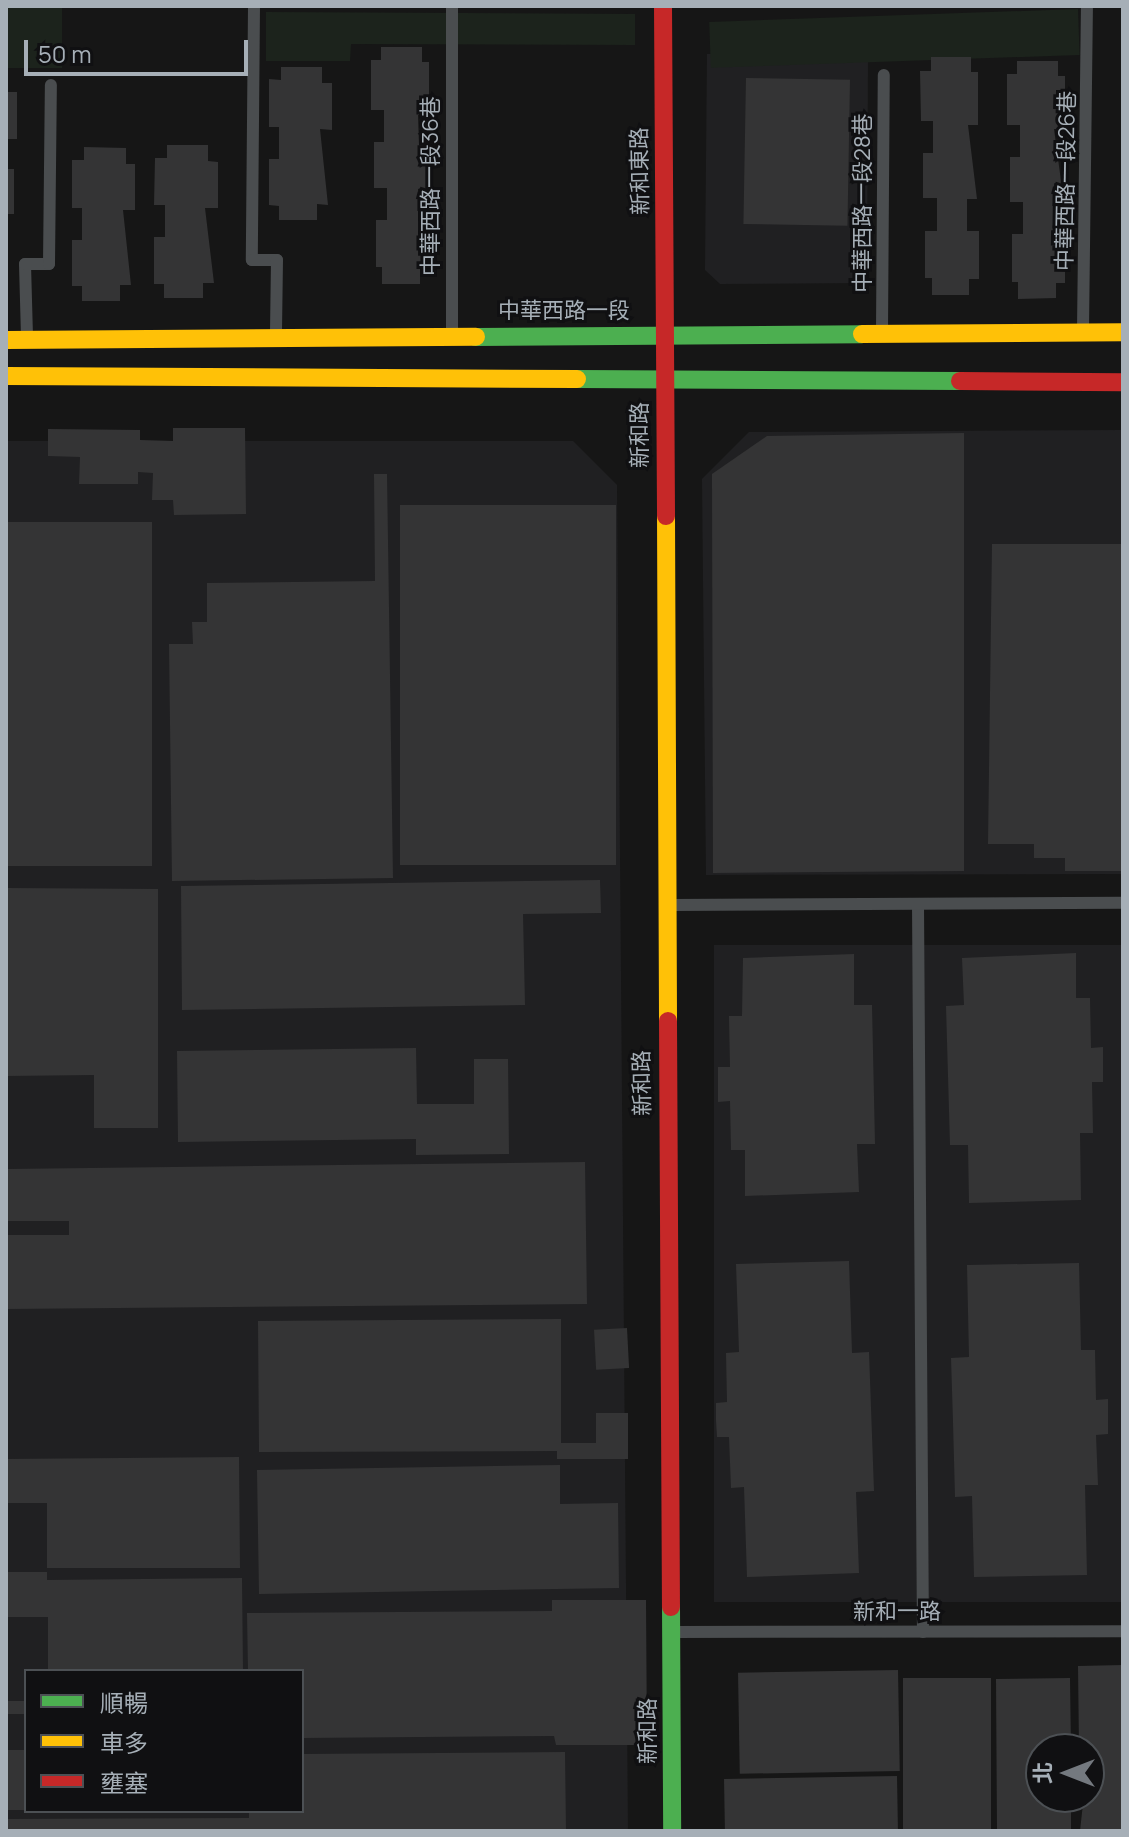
<!DOCTYPE html>
<html>
<head>
<meta charset="utf-8">
<style>
  body { margin:0 }
  #map { position:relative; width:1129px; height:1837px; overflow:hidden; background:#161616; font-family:Manrope,"Noto Sans TC",sans-serif }
  div>[style] { position:absolute }
  .built>* { inset:0; background:#202022; transform-origin:0 0 }
  .green>* { inset:0; background:#1c231c; transform-origin:0 0 }
  .building>* { inset:0; background:#343435; transform-origin:0 0 }
  .lane>* { height:12px; margin:-6px; padding:0 6px; transform-origin:6px; border-radius:6px; background:#4a4d4f }
  .fast>* { height:18px; margin:-9px; padding:0 9px; transform-origin:9px; border-radius:9px; background:#4caf50 }
  .slow>* { height:18px; margin:-9px; padding:0 9px; transform-origin:9px; border-radius:9px; background:#ffc107 }
  .jam>* { height:18px; margin:-9px; padding:0 9px; transform-origin:9px; border-radius:9px; background:#c62828 }
  span { translate:-50% -50%; white-space:nowrap; text-align:center; line-height:1.15; -webkit-text-stroke:6px #101012; paint-order:stroke }
  .street-label { font-size:22px; color:#a6afb7 }
  .frame { position:absolute; inset:0; border:8px solid #a6afb7; pointer-events:none }
  .legend { position:absolute; left:24px; top:1669px; width:280px; height:144px; box-sizing:border-box; background:#101012; border:2px solid #4c5054; margin:0; padding:10px 14px; list-style:none; font-size:24px; color:#a6afb7 }
  .legend li { display:flex; align-items:center; gap:16px; height:40px }
  .legend b { width:40px; border:2px solid #4c5054 }
  .north { position:absolute; left:1025px; top:1733px; width:80px; height:80px; box-sizing:border-box; background:#101012; border:2px solid #4c5054; border-radius:50%; rotate:270deg; font-size:22px; font-weight:700; line-height:32px; text-align:center; color:#a6afb7 }
  .north::after { content:''; display:block; margin:auto; width:28px; height:36px; background:#74797f; clip-path:polygon(50% 0,100% 100%,50% 72%,0 100%) }
  .scale { position:absolute; left:24px; top:40px; width:224px; height:36px; box-sizing:border-box; border:4px solid #a6afb7; border-top:0; padding-left:10px; font-size:24px; line-height:28px; white-space:nowrap; color:#a6afb7; -webkit-text-stroke:6px #101012; paint-order:stroke }
</style>
</head>
<body>
<div id="map">
  <div class="built">
    <div style="clip-path:polygon(707px 54px,868px 55px,867px 283px,720px 284px,705px 270px)"></div>
    <div style="clip-path:polygon(1123px 430px,1123px 874px,706px 875px,702px 479px,749px 432px)"></div>
    <div style="clip-path:polygon(evenodd,6px 441px,573px 441px,617px 485px,628px 1831px,6px 1831px,6px 441px,26px 1671px,302px 1671px,302px 1811px,26px 1811px,26px 1671px)"></div>
    <div style="left:1123px;top:945px;width:657px;height:409px;rotate:90deg"></div>
  </div>
  <div class="green">
    <div style="left:6px;top:8px;width:56px;height:60px"></div>
    <div style="left:1078px;top:9px;width:46px;height:369px;rotate:88deg"></div>
    <div style="clip-path:polygon(266px 12px,635px 14px,635px 45px,351px 44px,350px 61px,266px 61px)"></div>
  </div>
  <div class="building">
    <div style="clip-path:polygon(381px 47px,422px 47px,422px 62px,429px 62px,429px 115px,418px 115px,419px 145px,428px 145px,428px 189px,418px 189px,418px 221px,429px 220px,429px 269px,420px 269px,420px 284px,382px 284px,382px 267px,376px 267px,376px 220px,387px 220px,387px 188px,374px 188px,374px 142px,384px 142px,384px 110px,371px 110px,371px 60px,381px 60px)"></div>
    <div style="clip-path:polygon(931px 57px,971px 57px,971px 72px,978px 72px,978px 125px,968px 125px,977px 199px,967px 199px,967px 231px,979px 231px,979px 279px,969px 279px,969px 295px,932px 295px,932px 278px,925px 278px,925px 231px,937px 231px,937px 198px,923px 198px,923px 153px,933px 153px,933px 121px,921px 121px,920px 71px,931px 71px)"></div>
    <div style="clip-path:polygon(1017px 61px,1058px 61px,1058px 76px,1065px 76px,1065px 129px,1054px 129px,1064px 203px,1054px 203px,1054px 235px,1065px 235px,1065px 283px,1056px 283px,1056px 298px,1018px 299px,1018px 282px,1012px 282px,1012px 234px,1023px 234px,1023px 202px,1010px 202px,1010px 157px,1020px 157px,1020px 125px,1007px 125px,1007px 74px,1017px 74px)"></div>
    <div style="clip-path:polygon(281px 67px,322px 67px,322px 83px,332px 83px,332px 130px,320px 129px,328px 205px,317px 204px,317px 220px,279px 220px,279px 206px,269px 205px,269px 159px,279px 159px,279px 127px,269px 127px,269px 79px,281px 80px)"></div>
    <div style="left:746px;top:78px;width:104px;height:146px;rotate:1deg"></div>
    <div style="left:6px;top:92px;width:11px;height:47px"></div>
    <div style="clip-path:polygon(167px 145px,208px 145px,208px 161px,218px 162px,218px 208px,205px 208px,214px 283px,203px 283px,203px 298px,164px 298px,164px 284px,154px 284px,154px 237px,165px 237px,165px 205px,154px 205px,155px 158px,167px 158px)"></div>
    <div style="clip-path:polygon(84px 147px,126px 148px,126px 164px,135px 164px,135px 210px,123px 210px,131px 285px,120px 285px,120px 301px,82px 301px,82px 286px,72px 286px,72px 240px,82px 240px,82px 208px,72px 208px,72px 160px,84px 160px)"></div>
    <div style="left:6px;top:169px;width:8px;height:45px"></div>
    <div style="clip-path:polygon(173px 428px,245px 428px,246px 514px,174px 515px,173px 500px,152px 500px,153px 473px,138px 472px,138px 484px,79px 484px,80px 457px,48px 456px,48px 429px,140px 430px,140px 440px,173px 441px)"></div>
    <div style="clip-path:polygon(964px 433px,964px 871px,713px 873px,712px 474px,767px 436px)"></div>
    <div style="clip-path:polygon(374px 474px,387px 474px,393px 878px,172px 881px,169px 644px,193px 644px,192px 622px,207px 622px,207px 583px,375px 581px)"></div>
    <div style="left:616px;top:505px;width:360px;height:216px;rotate:90deg"></div>
    <div style="left:6px;top:522px;width:146px;height:344px"></div>
    <div style="clip-path:polygon(992px 544px,1123px 544px,1123px 871px,1065px 871px,1065px 858px,1034px 858px,1034px 844px,988px 844px)"></div>
    <div style="clip-path:polygon(600px 880px,601px 913px,523px 914px,525px 1005px,182px 1010px,181px 886px)"></div>
    <div style="clip-path:polygon(6px 888px,158px 889px,158px 1128px,94px 1128px,94px 1075px,6px 1076px)"></div>
    <div style="clip-path:polygon(1076px 953px,1076px 998px,1090px 998px,1091px 1048px,1103px 1047px,1103px 1082px,1092px 1082px,1093px 1133px,1080px 1133px,1081px 1200px,969px 1203px,968px 1145px,950px 1145px,946px 1006px,964px 1005px,962px 958px)"></div>
    <div style="clip-path:polygon(854px 954px,854px 1005px,872px 1005px,875px 1144px,857px 1144px,859px 1192px,745px 1196px,745px 1150px,731px 1150px,730px 1101px,718px 1102px,718px 1067px,730px 1067px,729px 1016px,742px 1016px,743px 958px)"></div>
    <div style="clip-path:polygon(416px 1048px,417px 1104px,474px 1104px,474px 1059px,508px 1059px,509px 1154px,416px 1155px,416px 1139px,178px 1142px,177px 1051px)"></div>
    <div style="clip-path:polygon(585px 1162px,587px 1304px,6px 1309px,6px 1235px,69px 1235px,69px 1221px,8px 1221px,8px 1169px)"></div>
    <div style="clip-path:polygon(849px 1261px,852px 1353px,869px 1352px,874px 1491px,856px 1492px,859px 1573px,747px 1577px,744px 1487px,731px 1488px,729px 1437px,717px 1437px,716px 1420px,716px 1403px,727px 1402px,726px 1353px,739px 1352px,736px 1264px)"></div>
    <div style="clip-path:polygon(1079px 1263px,1081px 1350px,1095px 1350px,1096px 1400px,1108px 1399px,1108px 1434px,1096px 1435px,1098px 1485px,1085px 1485px,1087px 1575px,974px 1577px,972px 1496px,955px 1497px,953px 1422px,951px 1358px,969px 1357px,967px 1265px)"></div>
    <div style="clip-path:polygon(561px 1319px,561px 1443px,596px 1443px,596px 1413px,628px 1413px,628px 1459px,557px 1459px,557px 1451px,259px 1452px,258px 1321px)"></div>
    <div style="left:627px;top:1328px;width:40px;height:33px;rotate:87deg"></div>
    <div style="clip-path:polygon(239px 1457px,240px 1568px,47px 1568px,47px 1503px,6px 1503px,6px 1459px)"></div>
    <div style="clip-path:polygon(560px 1465px,560px 1504px,618px 1503px,619px 1588px,259px 1594px,257px 1470px)"></div>
    <div style="clip-path:polygon(6px 1572px,47px 1572px,47px 1580px,242px 1578px,243px 1671px,48px 1671px,48px 1617px,6px 1617px)"></div>
    <div style="clip-path:polygon(552px 1600px,646px 1600px,647px 1745px,556px 1745px,554px 1736px,302px 1738px,302px 1671px,248px 1671px,247px 1613px,552px 1611px)"></div>
    <div style="clip-path:polygon(1123px 1665px,1123px 1831px,1080px 1831px,1089px 1749px,1079px 1749px,1078px 1666px)"></div>
    <div style="left:898px;top:1670px;width:101px;height:160px;rotate:89deg"></div>
    <div style="left:991px;top:1678px;width:153px;height:88px;rotate:90deg"></div>
    <div style="clip-path:polygon(1070px 1678px,1071px 1749px,1041px 1749px,1041px 1797px,1071px 1797px,1071px 1831px,997px 1831px,996px 1679px)"></div>
    <div style="left:6px;top:1701px;width:20px;height:13px"></div>
    <div style="left:6px;top:1750px;width:20px;height:60px"></div>
    <div style="clip-path:polygon(565px 1752px,566px 1831px,6px 1831px,6px 1819px,249px 1818px,249px 1811px,302px 1811px,302px 1754px)"></div>
    <div style="left:897px;top:1776px;width:55px;height:173px;rotate:89deg"></div>
  </div>
  <div class="lane">
    <div style="left:254px;top:6px;width:254px;rotate:90.5deg"></div>
    <div style="left:252px;top:260px;width:25px"></div>
    <div style="left:277px;top:260px;width:73px;rotate:90.8deg"></div>
    <div style="left:452px;top:6px;width:325px;rotate:90deg"></div>
    <div style="left:1083px;top:329px;width:323px;rotate:-89.3deg"></div>
    <div style="left:882px;top:330px;width:255px;rotate:-89.6deg"></div>
    <div style="left:27px;top:336px;width:72px;rotate:-91.6deg"></div>
    <div style="left:25px;top:264px;width:24px"></div>
    <div style="left:49px;top:264px;width:179px;rotate:-89.4deg"></div>
    <div style="left:918px;top:904px;width:728px;rotate:89.61deg"></div>
    <div style="left:671px;top:905px;width:452px;rotate:-0.3deg"></div>
    <div style="left:674px;top:1632px;width:449px;rotate:-0.1deg"></div>
  </div>
  <div class="fast">
    <div style="left:476px;top:337px;width:386px;rotate:-0.4deg"></div>
    <div style="left:577px;top:379px;width:383px;rotate:0.3deg"></div>
    <div style="left:671px;top:1607px;width:224px;rotate:89.7deg"></div>
  </div>
  <div class="slow">
    <div style="left:862px;top:334px;width:261px;rotate:-0.4deg"></div>
    <div style="left:6px;top:340px;width:470px;rotate:-0.4deg"></div>
    <div style="left:6px;top:376px;width:571px;rotate:0.3deg"></div>
    <div style="left:666px;top:516px;width:505px;rotate:89.77deg"></div>
  </div>
  <div class="jam">
    <div style="left:663px;top:6px;width:510px;rotate:89.66deg"></div>
    <div style="left:960px;top:381px;width:163px;rotate:0.4deg"></div>
    <div style="left:668px;top:1021px;width:586px;rotate:89.71deg"></div>
  </div>
  <div class="street-label">
    <span style="left:640px;top:171px;rotate:-91deg">新和東路</span>
    <span style="left:1066px;top:181px;rotate:-89deg">中華西路一段26巷</span>
    <span style="left:431px;top:186px;rotate:-90deg">中華西路一段36巷</span>
    <span style="left:863px;top:203px;rotate:-90deg">中華西路一段28巷</span>
    <span style="left:564px;top:311px">中華西路一段</span>
    <span style="left:640px;top:435px;rotate:-90deg">新和路</span>
    <span style="left:642px;top:1083px;rotate:-91deg">新和路</span>
    <span style="left:897px;top:1612px">新和一路</span>
    <span style="left:648px;top:1731px;rotate:-90deg">新和路</span>
  </div>
  <div class="frame"></div>
  <ul class="legend">
  <li><b style="height:10px;background:#4caf50"></b>順暢</li>
  <li><b style="height:10px;background:#ffc107"></b>車多</li>
  <li><b style="height:10px;background:#c62828"></b>壅塞</li>
  </ul>
  <div class="north">北</div>
  <div class="scale">50 m</div>
</div>
</body>
</html>
